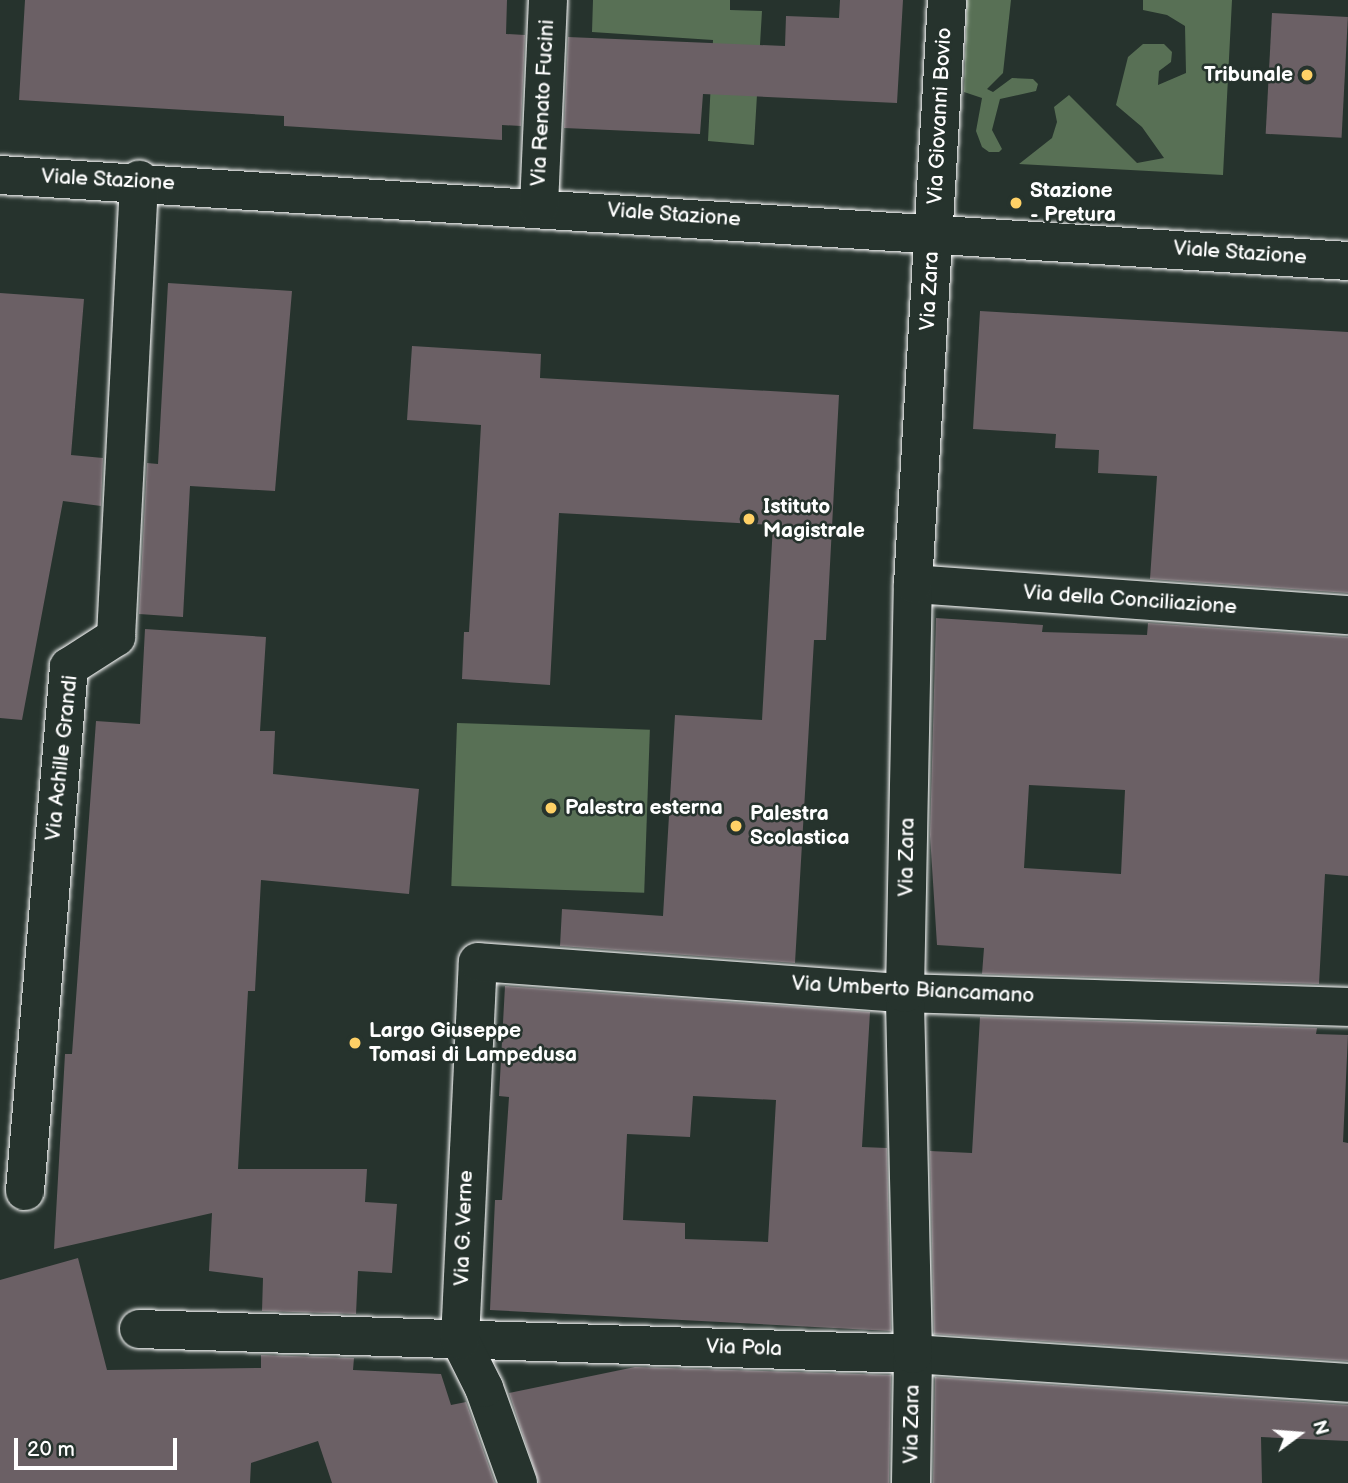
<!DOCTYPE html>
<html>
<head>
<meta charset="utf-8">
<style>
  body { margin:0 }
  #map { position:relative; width:1348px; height:1483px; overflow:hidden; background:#26332d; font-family:"Balsamiq Sans",sans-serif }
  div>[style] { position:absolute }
  .green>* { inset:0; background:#587055; transform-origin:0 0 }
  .building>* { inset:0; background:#6b6065; transform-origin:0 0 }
  .roads { filter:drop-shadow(0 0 2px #fff) drop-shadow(0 0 2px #fff) }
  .street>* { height:38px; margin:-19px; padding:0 19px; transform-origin:19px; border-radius:19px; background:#26332d }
  .dots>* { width:19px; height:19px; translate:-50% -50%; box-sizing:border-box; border:4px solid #26332d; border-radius:50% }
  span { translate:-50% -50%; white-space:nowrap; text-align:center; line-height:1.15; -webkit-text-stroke:5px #26332d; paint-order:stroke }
  .poi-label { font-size:21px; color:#fff; font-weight:700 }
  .right { translate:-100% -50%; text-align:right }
  .left { translate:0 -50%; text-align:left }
  .street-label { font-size:21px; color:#fff }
  .north { position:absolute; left:1264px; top:1399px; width:70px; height:70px; -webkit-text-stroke:5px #26332d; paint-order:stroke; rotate:74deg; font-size:19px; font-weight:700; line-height:28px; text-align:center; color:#fff }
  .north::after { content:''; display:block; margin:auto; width:24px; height:32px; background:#fff; clip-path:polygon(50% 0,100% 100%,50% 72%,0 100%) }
  .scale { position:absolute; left:14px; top:1438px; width:163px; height:32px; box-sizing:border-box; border:4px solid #fff; border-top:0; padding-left:9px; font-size:21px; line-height:24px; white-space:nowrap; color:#fff; -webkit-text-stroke:5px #26332d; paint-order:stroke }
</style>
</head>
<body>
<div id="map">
  <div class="green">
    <div style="clip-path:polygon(593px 0,730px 0,730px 10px,762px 11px,754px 145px,708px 141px,713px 40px,592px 32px)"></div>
    <div style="clip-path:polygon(967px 0,1011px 0,1003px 73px,987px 89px,993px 92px,1012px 78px,1033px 79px,1038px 84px,1036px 91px,1000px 99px,992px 130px,1002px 149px,999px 152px,989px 152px,982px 147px,976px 131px,982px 98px,964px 92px)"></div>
    <div style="clip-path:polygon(1143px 0,1232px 0,1223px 175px,1019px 164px,1052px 138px,1057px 122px,1054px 107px,1069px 95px,1137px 163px,1164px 158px,1142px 127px,1116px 105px,1128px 57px,1143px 44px,1164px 44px,1172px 52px,1171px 62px,1159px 71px,1158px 85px,1186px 73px,1185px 26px,1167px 15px,1143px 10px)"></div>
    <div style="left:457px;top:723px;width:193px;height:163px;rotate:2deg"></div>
  </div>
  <div class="building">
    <div style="clip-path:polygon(25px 0,507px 0,506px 34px,525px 35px,521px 126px,502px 125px,502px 140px,284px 126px,284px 116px,19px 100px)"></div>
    <div style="clip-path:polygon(840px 0,903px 0,897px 103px,703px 94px,700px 134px,564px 128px,568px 37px,785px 46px,786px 16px,839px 18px)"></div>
    <div style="left:1272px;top:13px;width:76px;height:121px;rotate:3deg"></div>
    <div style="clip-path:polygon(168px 283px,292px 291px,275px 491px,190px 486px,183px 617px,139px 614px,147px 463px,158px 464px)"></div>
    <div style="clip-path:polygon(0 293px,84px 299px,71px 455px,103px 458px,101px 506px,63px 501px,22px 720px,0 718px)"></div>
    <div style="clip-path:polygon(980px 311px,1348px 332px,1348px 593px,1150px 579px,1157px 476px,1098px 473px,1099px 450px,1055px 448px,1056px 434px,973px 429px)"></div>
    <div style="clip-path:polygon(412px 346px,541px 354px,540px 378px,839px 395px,826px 640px,814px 640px,795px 963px,560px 946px,562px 909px,663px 916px,675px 715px,762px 720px,773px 525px,559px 513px,550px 685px,462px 679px,464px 632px,469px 632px,481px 425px,407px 420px)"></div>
    <div style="clip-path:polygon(evenodd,936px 618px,1043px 625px,1042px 632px,1147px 635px,1148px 623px,1348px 637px,1348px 876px,1325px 874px,1319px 984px,982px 974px,984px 948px,937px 945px,930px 835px,936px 618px,1029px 785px,1125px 790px,1121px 874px,1024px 868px,1029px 785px)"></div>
    <div style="clip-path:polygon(145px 629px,266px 637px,260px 731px,275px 731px,273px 774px,419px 789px,409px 894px,261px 880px,255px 991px,248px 991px,238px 1169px,367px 1169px,365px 1202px,397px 1204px,392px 1273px,358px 1271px,356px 1314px,262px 1311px,263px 1278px,209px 1271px,212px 1213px,54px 1249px,65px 1054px,72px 1054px,96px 721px,140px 724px)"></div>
    <div style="clip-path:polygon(evenodd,505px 986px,870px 1012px,862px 1147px,887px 1148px,891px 1331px,490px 1310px,495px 1200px,502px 1200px,509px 1097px,499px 1096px,505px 986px,693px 1096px,776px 1100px,768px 1242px,685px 1239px,685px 1223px,623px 1220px,627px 1134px,690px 1137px,693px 1096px)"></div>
    <div style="clip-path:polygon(980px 1017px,1317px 1028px,1316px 1034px,1348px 1035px,1343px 1142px,1348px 1143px,1348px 1361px,934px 1334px,930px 1151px,972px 1153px)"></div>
    <div style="clip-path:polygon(78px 1258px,107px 1370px,261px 1368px,261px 1355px,354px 1358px,353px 1370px,441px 1374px,451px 1405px,466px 1402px,495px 1483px,332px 1483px,318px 1441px,251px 1463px,250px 1483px,0 1483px,0 1280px)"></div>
    <div style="clip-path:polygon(635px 1367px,891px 1375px,889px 1483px,539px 1483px,509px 1393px)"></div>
    <div style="clip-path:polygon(935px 1377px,1348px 1405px,1348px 1441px,1261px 1437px,1262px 1483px,933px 1483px)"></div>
  </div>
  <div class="roads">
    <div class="street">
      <div style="left:0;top:175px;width:1351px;rotate:3.65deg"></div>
      <div style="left:539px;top:206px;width:206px;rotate:-87.5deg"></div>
      <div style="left:913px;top:584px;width:436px;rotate:4.1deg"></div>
      <div style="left:25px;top:1191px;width:526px;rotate:-85.2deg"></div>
      <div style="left:69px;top:667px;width:56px;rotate:-32.6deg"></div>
      <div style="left:116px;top:637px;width:458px;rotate:-87.1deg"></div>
      <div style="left:139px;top:1329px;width:774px;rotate:1.85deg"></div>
      <div style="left:913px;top:1354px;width:436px;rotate:3.8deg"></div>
      <div style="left:518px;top:1483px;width:101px;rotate:-109.7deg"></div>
      <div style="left:484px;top:1388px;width:54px;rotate:-116.6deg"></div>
      <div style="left:460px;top:1340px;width:378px;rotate:-87.3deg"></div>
      <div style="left:478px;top:962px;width:428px;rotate:4.2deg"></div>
      <div style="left:905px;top:993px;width:443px;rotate:1.8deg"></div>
      <div style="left:911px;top:1483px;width:129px;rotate:-89.1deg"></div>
      <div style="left:913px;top:1354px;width:361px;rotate:-91.3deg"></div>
      <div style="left:905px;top:993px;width:409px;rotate:-88.9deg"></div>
      <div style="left:913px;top:584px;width:585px;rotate:-86.67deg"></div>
    </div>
  </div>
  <div class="dots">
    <div style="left:1307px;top:75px;background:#ffd166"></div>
    <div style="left:1016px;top:203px;background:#ffd166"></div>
    <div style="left:749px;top:519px;background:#ffd166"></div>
    <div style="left:551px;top:808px;background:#ffd166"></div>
    <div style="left:736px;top:826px;background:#ffd166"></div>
    <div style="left:355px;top:1043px;background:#ffd166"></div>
  </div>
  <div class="poi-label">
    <span class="right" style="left:1293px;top:75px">Tribunale</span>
    <span class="left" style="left:1030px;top:203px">Stazione<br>- Pretura</span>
    <span class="left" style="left:763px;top:519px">Istituto<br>Magistrale</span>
    <span class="left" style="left:565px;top:808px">Palestra esterna</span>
    <span class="left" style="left:750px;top:826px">Palestra<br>Scolastica</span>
    <span class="left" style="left:369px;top:1043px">Largo Giuseppe<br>Tomasi di Lampedusa</span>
  </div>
  <div class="street-label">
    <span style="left:543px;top:103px;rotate:-87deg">Via Renato Fucini</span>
    <span style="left:940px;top:116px;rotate:-87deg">Via Giovanni Bovio</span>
    <span style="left:108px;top:180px;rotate:3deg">Viale Stazione</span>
    <span style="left:674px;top:215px;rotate:4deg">Viale Stazione</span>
    <span style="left:1240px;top:253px;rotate:4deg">Viale Stazione</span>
    <span style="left:930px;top:291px;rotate:-87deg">Via Zara</span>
    <span style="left:1130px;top:600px;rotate:4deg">Via della Conciliazione</span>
    <span style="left:62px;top:758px;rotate:-84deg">Via Achille Grandi</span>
    <span style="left:907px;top:857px;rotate:-89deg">Via Zara</span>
    <span style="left:913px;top:990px;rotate:3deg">Via Umberto Biancamano</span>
    <span style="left:464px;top:1228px;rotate:-88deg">Via G. Verne</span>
    <span style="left:744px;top:1348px;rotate:2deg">Via Pola</span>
    <span style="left:912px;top:1424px;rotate:-89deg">Via Zara</span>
  </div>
  <div class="north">N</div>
  <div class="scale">20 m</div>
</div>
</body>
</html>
